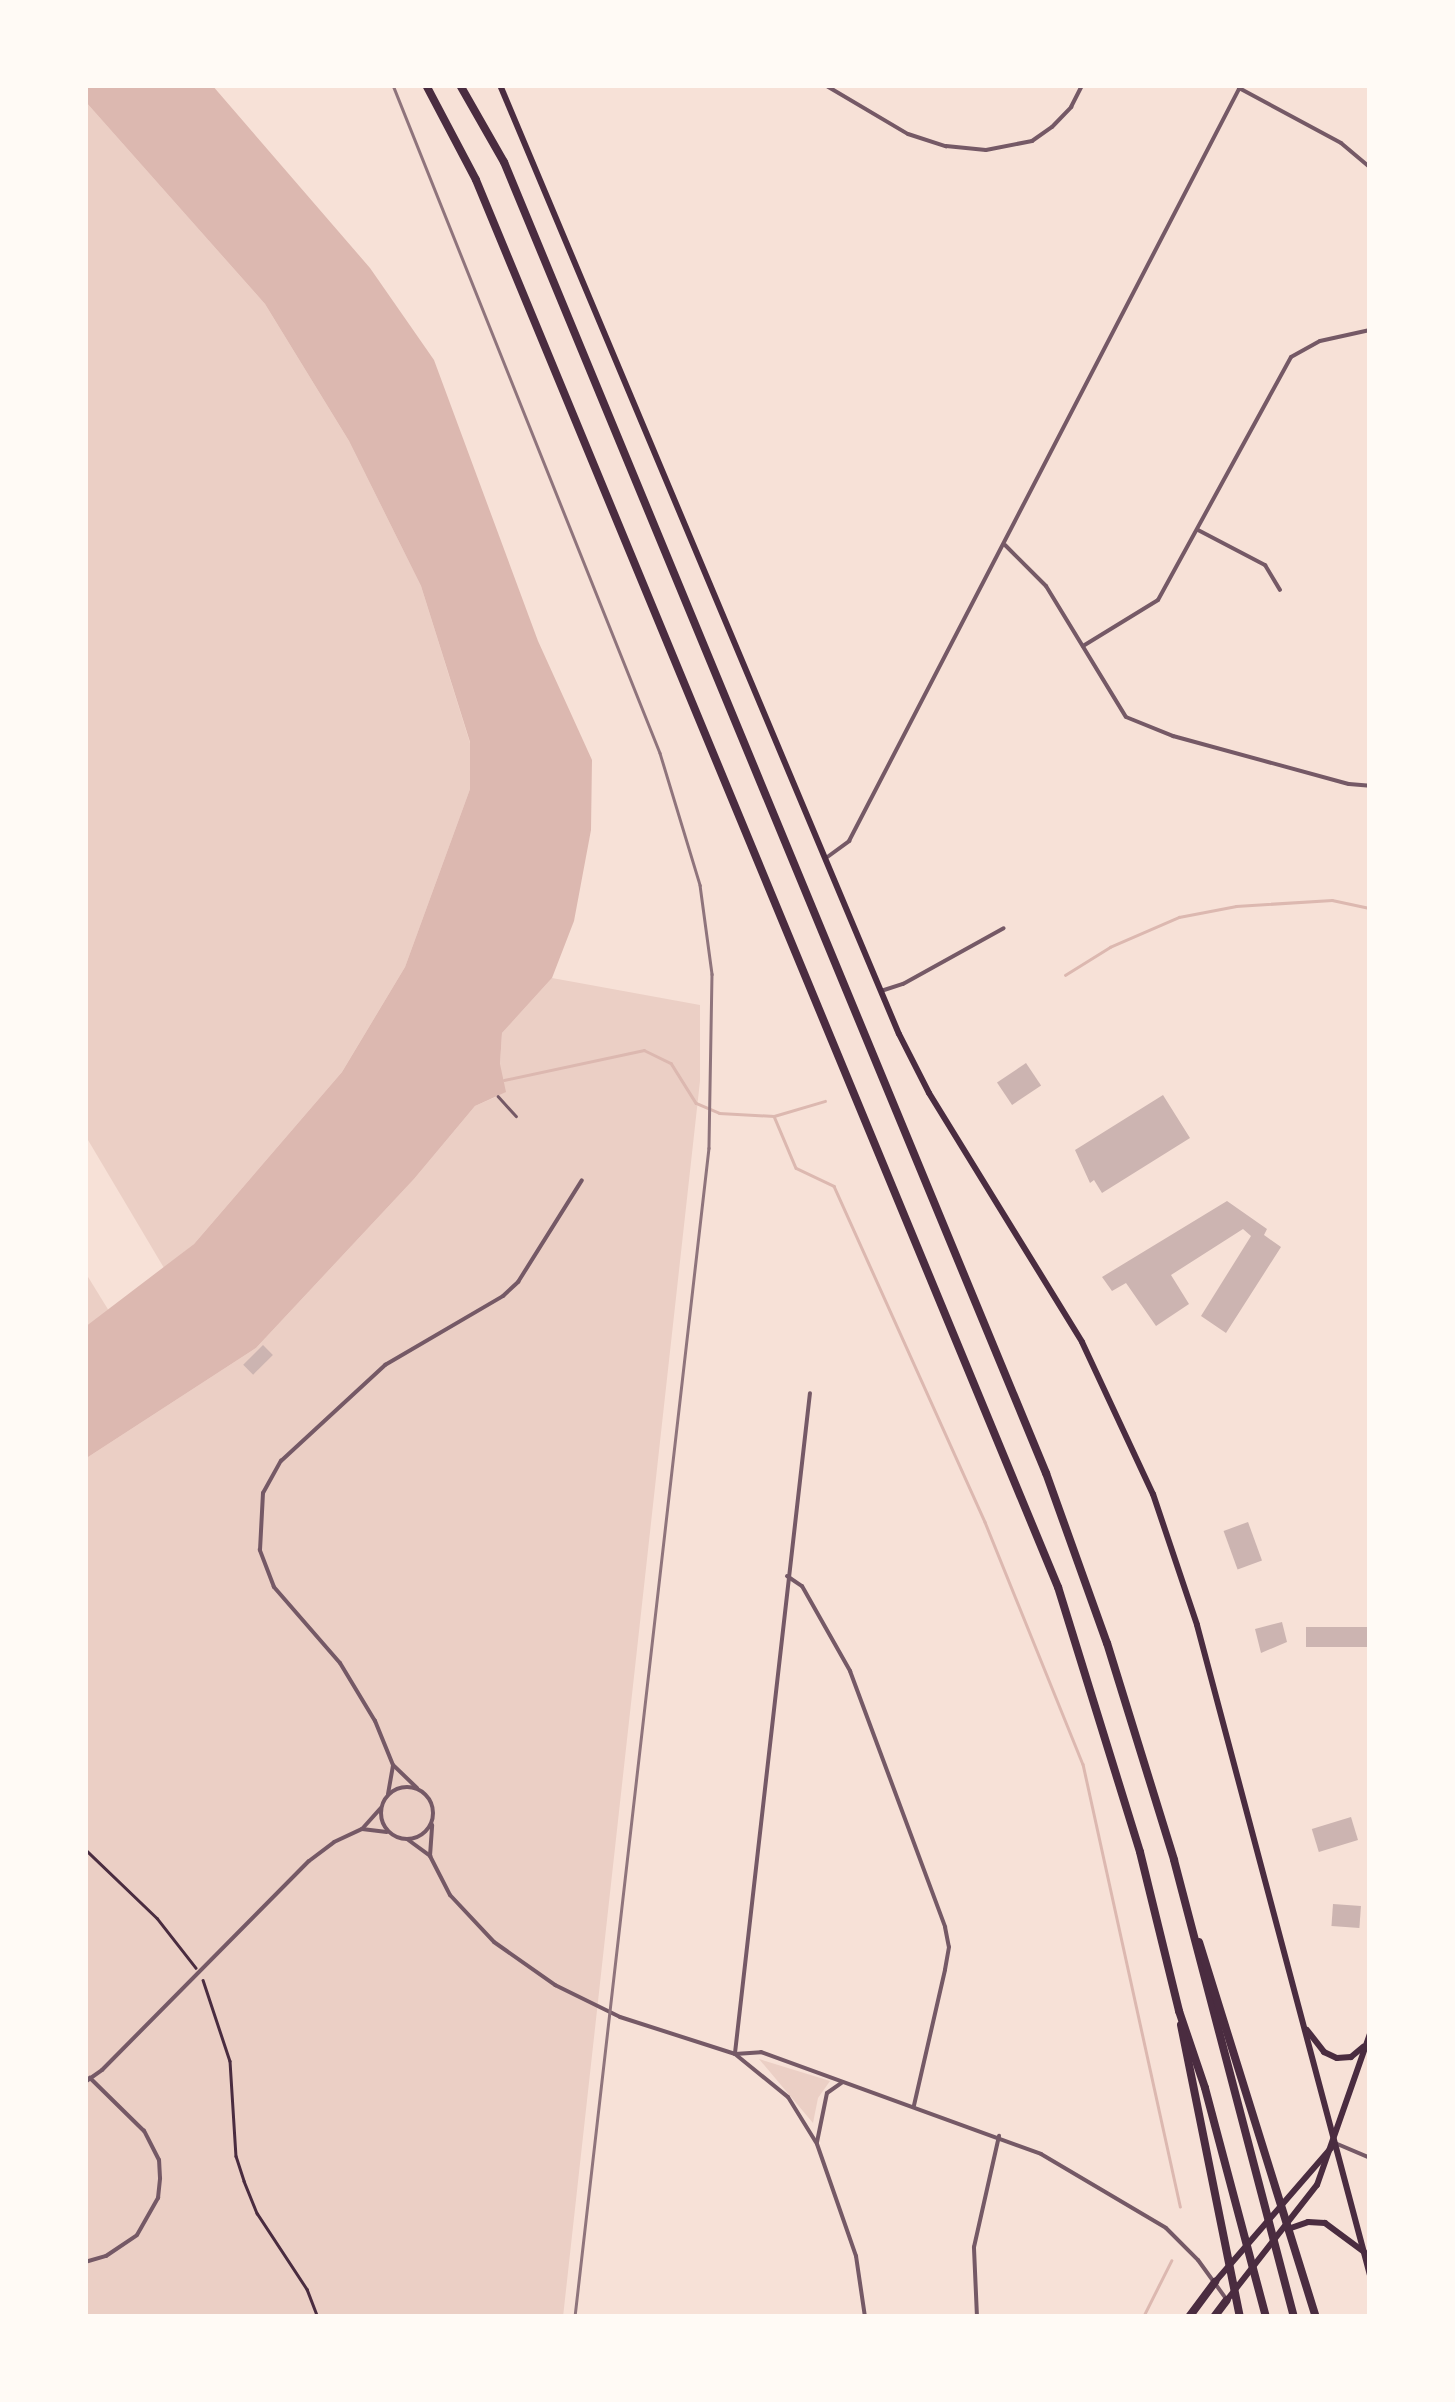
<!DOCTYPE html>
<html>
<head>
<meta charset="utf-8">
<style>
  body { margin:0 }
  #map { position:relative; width:1455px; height:2402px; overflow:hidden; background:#f7e1d7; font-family:"Varela Round",sans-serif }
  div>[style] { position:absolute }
  .green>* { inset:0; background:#ebcfc5 }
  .water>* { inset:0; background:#dcb8b0 }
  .stream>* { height:2.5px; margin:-1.25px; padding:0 1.25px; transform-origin:1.25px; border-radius:1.25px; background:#dcb8b0 }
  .building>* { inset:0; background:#ccb4b1; transform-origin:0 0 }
  .path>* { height:2.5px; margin:-1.25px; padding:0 1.25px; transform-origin:1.25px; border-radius:1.25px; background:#4a2c40 }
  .service>* { height:2.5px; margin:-1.25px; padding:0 1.25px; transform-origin:1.25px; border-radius:1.25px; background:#755966 }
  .minor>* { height:4px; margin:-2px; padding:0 2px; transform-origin:2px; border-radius:2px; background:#755966 }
  .minor>.ring { margin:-2px; padding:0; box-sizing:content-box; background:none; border:4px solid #755966; border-radius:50% }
  .primary>* { height:6px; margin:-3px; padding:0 3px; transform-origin:3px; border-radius:3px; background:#4a2c40 }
  .motorway>* { height:8px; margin:-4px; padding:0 4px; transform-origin:4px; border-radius:4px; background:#4a2c40 }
  .rail>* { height:2.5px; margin:-1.25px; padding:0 1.25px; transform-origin:1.25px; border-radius:1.25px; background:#8f747c }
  span { translate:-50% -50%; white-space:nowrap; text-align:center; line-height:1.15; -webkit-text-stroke:10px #fffaf5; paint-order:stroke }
  .frame { position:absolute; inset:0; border:88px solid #fffaf5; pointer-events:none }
</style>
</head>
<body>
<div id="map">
  <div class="green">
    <div style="clip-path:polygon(85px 101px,265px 304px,349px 441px,421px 586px,470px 743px,470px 789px,405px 967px,342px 1072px,194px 1244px,164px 1268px,85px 1135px)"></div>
    <div style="clip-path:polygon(552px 978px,700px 1005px,700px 1081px,563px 2317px,85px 2317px,85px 1459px,256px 1348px,414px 1179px,475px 1106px,498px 1096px,502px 1033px)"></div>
    <div style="clip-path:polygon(85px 1272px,109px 1311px,85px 1327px)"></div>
    <div style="clip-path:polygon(759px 2059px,830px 2081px,818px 2098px,813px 2123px)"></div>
  </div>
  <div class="water">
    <div style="clip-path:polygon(85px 85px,212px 85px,370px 268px,434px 360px,538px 641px,592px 760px,591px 830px,574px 921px,552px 978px,502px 1033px,500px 1064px,506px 1092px,475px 1106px,414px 1179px,256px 1348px,85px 1459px,85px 1327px,194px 1244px,342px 1072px,405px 967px,470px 789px,470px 742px,421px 586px,349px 441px,265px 304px,85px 101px)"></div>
  </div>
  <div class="stream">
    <div style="left:1065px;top:975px;width:53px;rotate:-31.9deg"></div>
    <div style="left:1110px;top:947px;width:75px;rotate:-23.5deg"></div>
    <div style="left:1179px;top:917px;width:58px;rotate:-10.9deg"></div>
    <div style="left:1236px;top:906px;width:96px;rotate:-3.6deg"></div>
    <div style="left:1332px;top:900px;width:39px;rotate:12deg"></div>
    <div style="left:504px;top:1080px;width:143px;rotate:-12.1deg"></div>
    <div style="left:644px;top:1050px;width:30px;rotate:26deg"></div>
    <div style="left:671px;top:1063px;width:47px;rotate:58deg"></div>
    <div style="left:696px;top:1103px;width:25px;rotate:23deg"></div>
    <div style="left:719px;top:1113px;width:55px;rotate:3.1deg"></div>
    <div style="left:774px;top:1116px;width:53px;rotate:-16.4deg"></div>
    <div style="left:774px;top:1116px;width:56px;rotate:67.1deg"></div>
    <div style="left:796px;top:1168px;width:42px;rotate:25.3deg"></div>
    <div style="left:834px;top:1186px;width:368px;rotate:65.8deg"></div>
    <div style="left:985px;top:1522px;width:261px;rotate:68deg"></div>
    <div style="left:1083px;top:1764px;width:453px;rotate:77.6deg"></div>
    <div style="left:1143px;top:2317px;width:63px;rotate:-63.4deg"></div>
  </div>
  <div class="building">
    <div style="left:1026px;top:1063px;width:27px;height:35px;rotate:56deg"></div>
    <div style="clip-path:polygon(1163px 1095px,1190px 1138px,1102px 1193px,1094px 1180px,1090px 1183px,1075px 1150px)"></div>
    <div style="clip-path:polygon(1227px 1201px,1267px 1229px,1264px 1235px,1281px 1247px,1226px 1333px,1201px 1316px,1251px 1236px,1243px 1229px,1171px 1275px,1189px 1304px,1156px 1326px,1126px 1283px,1112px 1291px,1102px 1277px)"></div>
    <div style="left:263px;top:1345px;width:14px;height:28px;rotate:45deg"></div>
    <div style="left:1248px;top:1522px;width:41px;height:26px;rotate:70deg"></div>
    <div style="clip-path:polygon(1282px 1622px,1287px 1642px,1261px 1653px,1255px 1629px)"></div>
    <div style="left:1370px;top:1627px;width:20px;height:64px;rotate:90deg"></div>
    <div style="left:1351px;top:1817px;width:24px;height:41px;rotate:73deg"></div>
    <div style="left:1333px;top:1904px;width:28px;height:22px;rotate:4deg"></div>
  </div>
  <div class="path">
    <div style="left:85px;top:1849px;width:100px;rotate:43.8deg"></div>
    <div style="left:157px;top:1918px;width:63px;rotate:52deg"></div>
    <div style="left:203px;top:1980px;width:85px;rotate:71.6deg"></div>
    <div style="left:230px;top:2061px;width:95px;rotate:86.4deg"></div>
    <div style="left:236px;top:2156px;width:26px;rotate:72deg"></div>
    <div style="left:244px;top:2181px;width:35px;rotate:68deg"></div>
    <div style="left:257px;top:2213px;width:91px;rotate:56.7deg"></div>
    <div style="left:307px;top:2289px;width:30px;rotate:69deg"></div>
  </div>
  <div class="service">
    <div style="left:498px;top:1096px;width:27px;rotate:48deg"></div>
  </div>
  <div class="minor">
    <div style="left:825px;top:85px;width:96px;rotate:30.6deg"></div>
    <div style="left:908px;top:134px;width:40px;rotate:18deg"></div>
    <div style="left:946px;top:146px;width:40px;rotate:5.7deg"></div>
    <div style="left:986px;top:150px;width:47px;rotate:-11.1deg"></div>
    <div style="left:1032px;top:141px;width:24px;rotate:-35deg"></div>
    <div style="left:1052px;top:127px;width:28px;rotate:-46deg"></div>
    <div style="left:1071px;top:107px;width:25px;rotate:-63deg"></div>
    <div style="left:1239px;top:88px;width:116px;rotate:28.3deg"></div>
    <div style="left:1341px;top:143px;width:38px;rotate:40deg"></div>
    <div style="left:1198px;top:530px;width:76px;rotate:27.6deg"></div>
    <div style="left:1265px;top:565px;width:29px;rotate:59deg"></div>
    <div style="left:1005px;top:545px;width:58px;rotate:45deg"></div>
    <div style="left:1046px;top:586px;width:153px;rotate:58.6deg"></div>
    <div style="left:1126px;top:717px;width:51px;rotate:22deg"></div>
    <div style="left:1173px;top:736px;width:182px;rotate:15.3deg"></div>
    <div style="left:1349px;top:784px;width:21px;rotate:5deg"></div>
    <div style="left:1083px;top:646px;width:88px;rotate:-31.5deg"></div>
    <div style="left:1158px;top:600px;width:277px;rotate:-61.3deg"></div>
    <div style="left:1291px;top:357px;width:33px;rotate:-29deg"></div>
    <div style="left:1320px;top:341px;width:51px;rotate:-12.4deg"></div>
    <div style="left:826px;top:858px;width:29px;rotate:-36deg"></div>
    <div style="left:849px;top:841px;width:852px;rotate:-62.59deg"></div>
    <div style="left:881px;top:991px;width:23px;rotate:-18deg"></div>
    <div style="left:903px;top:984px;width:115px;rotate:-29deg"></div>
    <div style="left:787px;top:1576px;width:18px;rotate:34deg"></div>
    <div style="left:802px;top:1586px;width:98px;rotate:60.5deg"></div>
    <div style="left:850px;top:1671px;width:273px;rotate:69.6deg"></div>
    <div style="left:945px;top:1927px;width:20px;rotate:79deg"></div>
    <div style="left:949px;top:1947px;width:23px;rotate:100deg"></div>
    <div style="left:945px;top:1970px;width:139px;rotate:102.9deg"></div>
    <div class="ring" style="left:381px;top:1787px;width:48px;height:48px"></div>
    <div style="left:417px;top:1788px;width:33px;rotate:-136deg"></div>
    <div style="left:393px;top:1765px;width:48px;rotate:-112.2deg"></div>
    <div style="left:375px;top:1721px;width:68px;rotate:-121.1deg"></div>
    <div style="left:340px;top:1663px;width:101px;rotate:-131deg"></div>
    <div style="left:274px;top:1587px;width:40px;rotate:-111deg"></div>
    <div style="left:260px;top:1550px;width:57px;rotate:-87deg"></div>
    <div style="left:263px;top:1493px;width:37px;rotate:-61deg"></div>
    <div style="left:281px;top:1461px;width:142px;rotate:-42.7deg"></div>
    <div style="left:385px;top:1365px;width:137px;rotate:-30.3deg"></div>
    <div style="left:503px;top:1296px;width:21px;rotate:-43deg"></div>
    <div style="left:518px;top:1282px;width:120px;rotate:-57.9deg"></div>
    <div style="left:388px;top:1794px;width:29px;rotate:-80deg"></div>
    <div style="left:362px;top:1829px;width:25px;rotate:7deg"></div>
    <div style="left:407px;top:1839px;width:29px;rotate:36deg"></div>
    <div style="left:430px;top:1856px;width:44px;rotate:62.9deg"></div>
    <div style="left:450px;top:1895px;width:64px;rotate:46.9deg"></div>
    <div style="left:494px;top:1942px;width:75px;rotate:35.2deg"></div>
    <div style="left:555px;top:1985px;width:72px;rotate:26.2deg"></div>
    <div style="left:620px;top:2017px;width:121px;rotate:17.8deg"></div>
    <div style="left:735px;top:2054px;width:26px;rotate:-4deg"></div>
    <div style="left:761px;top:2052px;width:298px;rotate:20deg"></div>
    <div style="left:1041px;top:2154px;width:145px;rotate:30.6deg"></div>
    <div style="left:1166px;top:2228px;width:45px;rotate:45deg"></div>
    <div style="left:1198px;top:2260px;width:49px;rotate:54.1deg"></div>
    <div style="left:430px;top:1856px;width:31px;rotate:-86deg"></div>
    <div style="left:735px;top:2053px;width:664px;rotate:-83.52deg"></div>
    <div style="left:735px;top:2054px;width:68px;rotate:39.1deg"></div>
    <div style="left:788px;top:2097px;width:55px;rotate:58.3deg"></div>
    <div style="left:817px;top:2144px;width:119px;rotate:70.8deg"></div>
    <div style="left:856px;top:2256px;width:62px;rotate:81.6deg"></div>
    <div style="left:85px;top:2082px;width:21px;rotate:-35deg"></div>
    <div style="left:102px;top:2070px;width:294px;rotate:-45.3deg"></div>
    <div style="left:309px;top:1861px;width:31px;rotate:-37deg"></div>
    <div style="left:334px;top:1842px;width:31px;rotate:-25deg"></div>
    <div style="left:362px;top:1829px;width:28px;rotate:-48deg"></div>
    <div style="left:817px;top:2142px;width:50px;rotate:-78.5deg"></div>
    <div style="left:827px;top:2093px;width:19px;rotate:-35deg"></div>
    <div style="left:1335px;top:2143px;width:38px;rotate:23deg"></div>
    <div style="left:85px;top:2262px;width:22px;rotate:-16deg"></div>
    <div style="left:106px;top:2256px;width:37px;rotate:-34deg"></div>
    <div style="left:137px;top:2235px;width:43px;rotate:-60.4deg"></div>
    <div style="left:158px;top:2198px;width:20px;rotate:-84deg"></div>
    <div style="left:160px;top:2178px;width:18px;rotate:-93deg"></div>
    <div style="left:159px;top:2160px;width:33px;rotate:-117deg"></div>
    <div style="left:144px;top:2131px;width:76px;rotate:-135.5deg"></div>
    <div style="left:977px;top:2317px;width:70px;rotate:-92.5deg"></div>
    <div style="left:974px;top:2247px;width:114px;rotate:-77.3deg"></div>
  </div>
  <div class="primary">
    <div style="left:500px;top:85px;width:1029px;rotate:67.2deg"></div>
    <div style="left:899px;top:1034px;width:66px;rotate:63deg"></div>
    <div style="left:929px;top:1093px;width:292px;rotate:58.4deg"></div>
    <div style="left:1082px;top:1342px;width:168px;rotate:65deg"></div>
    <div style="left:1153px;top:1494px;width:138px;rotate:71.4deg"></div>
    <div style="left:1197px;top:1625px;width:673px;rotate:75.1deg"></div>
    <div style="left:1307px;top:2030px;width:28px;rotate:52deg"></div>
    <div style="left:1324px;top:2052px;width:14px;rotate:25deg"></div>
    <div style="left:1337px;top:2058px;width:14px;rotate:-4deg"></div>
    <div style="left:1351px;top:2057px;width:16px;rotate:-40deg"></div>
    <div style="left:1288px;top:2229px;width:21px;rotate:-19deg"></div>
    <div style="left:1308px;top:2222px;width:17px;rotate:3deg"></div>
    <div style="left:1325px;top:2223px;width:49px;rotate:36.6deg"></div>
    <div style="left:1215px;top:2282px;width:177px;rotate:-49.1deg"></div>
    <div style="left:1227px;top:2300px;width:146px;rotate:-52deg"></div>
    <div style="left:1317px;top:2185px;width:160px;rotate:-70.7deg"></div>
  </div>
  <div class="motorway">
    <div style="left:426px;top:85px;width:107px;rotate:62.2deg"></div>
    <div style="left:476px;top:180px;width:1523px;rotate:67.53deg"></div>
    <div style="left:1058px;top:1587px;width:277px;rotate:72.8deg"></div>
    <div style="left:1140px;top:1852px;width:164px;rotate:76.2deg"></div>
    <div style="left:1179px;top:2011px;width:81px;rotate:71.3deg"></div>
    <div style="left:1205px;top:2088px;width:237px;rotate:75.1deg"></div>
    <div style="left:460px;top:85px;width:89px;rotate:60.3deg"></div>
    <div style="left:504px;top:162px;width:1419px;rotate:67.54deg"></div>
    <div style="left:1046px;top:1473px;width:181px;rotate:70.3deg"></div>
    <div style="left:1107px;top:1643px;width:227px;rotate:72.8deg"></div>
    <div style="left:1174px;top:1860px;width:472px;rotate:75.3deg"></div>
    <div style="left:1199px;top:1942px;width:393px;rotate:72.7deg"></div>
    <div style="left:1181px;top:2025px;width:298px;rotate:78.6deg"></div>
    <div style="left:1189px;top:2317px;width:44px;rotate:-53.4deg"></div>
    <div style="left:1214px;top:2317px;width:21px;rotate:-53deg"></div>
  </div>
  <div class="rail">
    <div style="left:393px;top:85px;width:719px;rotate:68.21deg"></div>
    <div style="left:660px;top:753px;width:138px;rotate:73.1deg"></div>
    <div style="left:700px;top:885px;width:90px;rotate:82.3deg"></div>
    <div style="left:712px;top:974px;width:174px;rotate:91deg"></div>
    <div style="left:709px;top:1148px;width:1177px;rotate:96.54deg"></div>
  </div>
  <div class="frame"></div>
</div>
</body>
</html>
